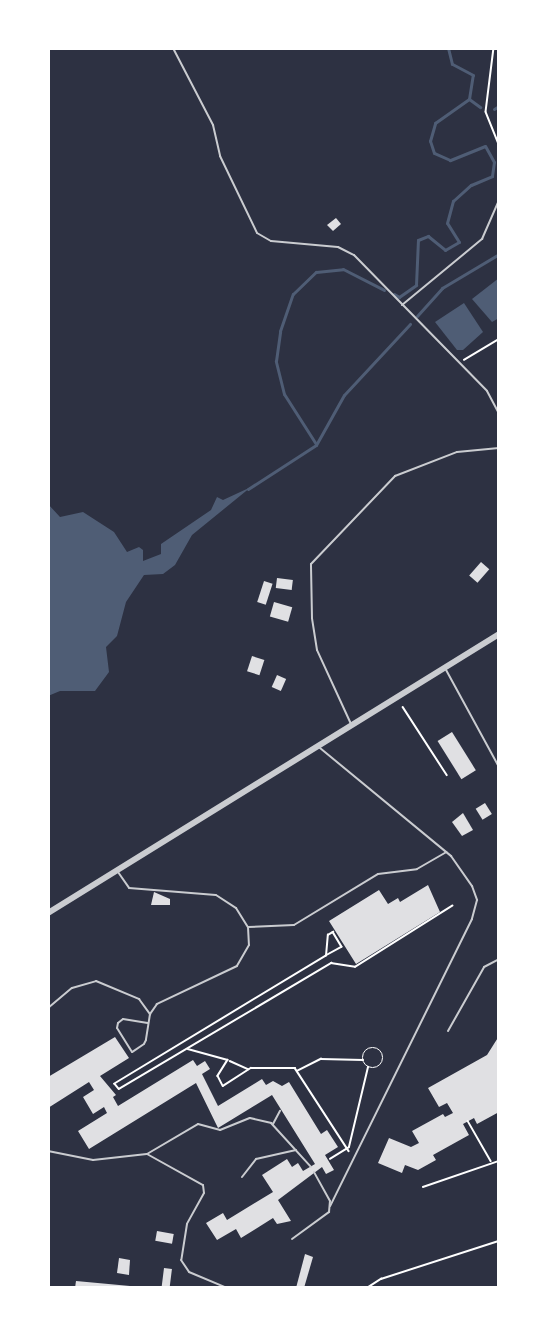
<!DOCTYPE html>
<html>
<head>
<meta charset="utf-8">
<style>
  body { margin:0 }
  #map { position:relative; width:547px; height:1336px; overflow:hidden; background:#2d3142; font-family:"Work Sans",sans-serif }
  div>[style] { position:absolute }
  .water>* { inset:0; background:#4f5d75 }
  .stream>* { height:3px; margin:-1.5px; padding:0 1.5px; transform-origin:1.5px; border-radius:1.5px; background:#4f5d75 }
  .building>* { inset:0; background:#e0e0e3; transform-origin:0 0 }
  .path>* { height:1.5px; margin:-0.75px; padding:0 0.75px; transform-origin:0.75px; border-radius:0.75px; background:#fff }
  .path>.ring { margin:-0.75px; padding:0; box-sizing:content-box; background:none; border:1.5px solid #fff; border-radius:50% }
  .service>* { height:2px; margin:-1px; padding:0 1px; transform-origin:1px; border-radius:1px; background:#caccd0 }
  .tertiary>* { height:6px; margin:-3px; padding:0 3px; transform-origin:3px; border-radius:3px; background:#caccd0 }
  span { translate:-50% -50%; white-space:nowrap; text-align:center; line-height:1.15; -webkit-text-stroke:4.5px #fff; paint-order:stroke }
  .frame { position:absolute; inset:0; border:50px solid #fff; pointer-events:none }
</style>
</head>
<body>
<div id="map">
  <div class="water">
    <div style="clip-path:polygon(499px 278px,499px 318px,492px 322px,472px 299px)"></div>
    <div style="clip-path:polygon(464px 303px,483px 332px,463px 350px,457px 350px,435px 322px)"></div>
    <div style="clip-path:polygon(251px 487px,192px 535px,175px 565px,163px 574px,144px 575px,126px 602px,117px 636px,106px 647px,109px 672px,95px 691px,60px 691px,48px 696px,48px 504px,60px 517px,83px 512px,114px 532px,127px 552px,139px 547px,143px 550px,143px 561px,161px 554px,161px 544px,211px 510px,217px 497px,223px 500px)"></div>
  </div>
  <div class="stream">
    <div style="left:469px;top:99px;width:14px;rotate:36deg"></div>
    <div style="left:494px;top:109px;width:6px;rotate:-31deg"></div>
    <div style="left:394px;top:294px;width:6px;rotate:31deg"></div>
    <div style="left:399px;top:297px;width:21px;rotate:-35deg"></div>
    <div style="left:416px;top:285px;width:45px;rotate:-87.5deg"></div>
    <div style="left:418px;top:240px;width:11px;rotate:-22deg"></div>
    <div style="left:428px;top:236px;width:22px;rotate:39deg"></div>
    <div style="left:445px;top:250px;width:16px;rotate:-30deg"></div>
    <div style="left:459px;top:242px;width:22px;rotate:-122deg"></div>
    <div style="left:447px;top:223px;width:23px;rotate:-75deg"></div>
    <div style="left:453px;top:201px;width:24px;rotate:-42deg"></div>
    <div style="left:471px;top:185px;width:23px;rotate:-23deg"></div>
    <div style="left:492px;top:176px;width:14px;rotate:-82deg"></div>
    <div style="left:494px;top:162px;width:18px;rotate:-119deg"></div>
    <div style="left:485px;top:146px;width:38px;rotate:158deg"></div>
    <div style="left:450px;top:160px;width:17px;rotate:-156deg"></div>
    <div style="left:434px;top:153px;width:13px;rotate:-108deg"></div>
    <div style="left:430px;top:141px;width:19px;rotate:-74deg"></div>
    <div style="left:435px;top:123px;width:42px;rotate:-35.2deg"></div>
    <div style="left:469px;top:99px;width:24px;rotate:-81deg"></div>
    <div style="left:473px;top:75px;width:24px;rotate:-152deg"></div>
    <div style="left:452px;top:64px;width:16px;rotate:-104deg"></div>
    <div style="left:417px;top:316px;width:38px;rotate:-48deg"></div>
    <div style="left:442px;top:288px;width:66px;rotate:-30.8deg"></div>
    <div style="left:316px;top:444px;width:59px;rotate:-122.6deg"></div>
    <div style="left:284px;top:394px;width:34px;rotate:-104deg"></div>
    <div style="left:276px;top:361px;width:30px;rotate:-82deg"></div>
    <div style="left:280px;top:331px;width:39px;rotate:-71deg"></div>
    <div style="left:293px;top:294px;width:32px;rotate:-44deg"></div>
    <div style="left:316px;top:272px;width:27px;rotate:-6deg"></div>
    <div style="left:343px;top:269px;width:46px;rotate:27.1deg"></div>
    <div style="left:248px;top:489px;width:81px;rotate:-32.9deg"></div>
    <div style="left:316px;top:445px;width:57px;rotate:-60.8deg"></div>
    <div style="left:344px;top:395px;width:97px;rotate:-47.1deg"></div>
  </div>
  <div class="building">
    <div style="clip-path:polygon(336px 218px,341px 224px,333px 231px,327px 225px)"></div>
    <div style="left:481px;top:562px;width:11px;height:18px;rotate:41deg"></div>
    <div style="left:277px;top:578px;width:16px;height:10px;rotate:7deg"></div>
    <div style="left:264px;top:581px;width:9px;height:22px;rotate:18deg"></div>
    <div style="left:274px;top:602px;width:19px;height:15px;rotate:16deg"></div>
    <div style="left:252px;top:656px;width:13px;height:16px;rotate:18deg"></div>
    <div style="left:277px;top:675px;width:10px;height:13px;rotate:24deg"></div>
    <div style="left:452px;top:732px;width:45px;height:17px;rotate:58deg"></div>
    <div style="left:485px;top:803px;width:13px;height:11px;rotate:58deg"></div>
    <div style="clip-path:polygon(463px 813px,473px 830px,462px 836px,452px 822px)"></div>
    <div style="clip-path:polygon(428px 885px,440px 912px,356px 964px,329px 921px,379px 890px,388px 904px,398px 898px,400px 902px)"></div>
    <div style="clip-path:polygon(154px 892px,170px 899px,170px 905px,151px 905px)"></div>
    <div style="clip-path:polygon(499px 1036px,499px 1112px,477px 1124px,474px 1118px,463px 1124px,469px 1135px,433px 1155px,436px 1160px,418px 1170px,405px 1165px,402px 1173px,378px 1163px,389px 1138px,411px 1147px,419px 1143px,412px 1131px,443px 1114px,445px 1117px,453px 1113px,447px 1103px,439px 1107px,428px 1088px,487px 1055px)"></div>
    <div style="clip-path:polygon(115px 1037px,129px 1058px,100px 1076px,116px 1095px,113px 1097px,118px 1106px,193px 1060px,197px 1066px,205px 1061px,210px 1069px,202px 1074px,218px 1106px,262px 1079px,266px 1085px,273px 1081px,282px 1086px,289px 1082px,321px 1134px,327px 1130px,338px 1147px,325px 1155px,334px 1170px,326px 1174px,322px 1167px,278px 1200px,291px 1221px,277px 1224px,273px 1218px,241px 1238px,236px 1229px,217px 1240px,206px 1223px,223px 1213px,227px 1220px,273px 1192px,262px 1175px,287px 1159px,292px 1167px,298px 1163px,303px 1171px,315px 1164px,272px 1095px,218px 1128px,196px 1083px,89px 1149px,78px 1131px,107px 1113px,104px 1107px,93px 1114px,83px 1097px,94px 1090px,89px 1082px,48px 1108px,48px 1077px)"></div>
    <div style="left:157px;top:1231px;width:17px;height:10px;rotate:10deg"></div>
    <div style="clip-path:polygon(305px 1254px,313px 1257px,304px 1288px,296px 1288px)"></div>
    <div style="clip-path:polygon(119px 1258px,130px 1260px,129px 1275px,117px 1273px)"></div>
    <div style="left:164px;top:1268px;width:8px;height:20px;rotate:7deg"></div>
    <div style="clip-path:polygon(76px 1281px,130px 1286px,130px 1288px,75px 1288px)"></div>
  </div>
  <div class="path">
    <div style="left:494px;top:48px;width:64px;rotate:97.1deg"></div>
    <div style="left:486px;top:112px;width:35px;rotate:68deg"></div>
    <div style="left:464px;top:360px;width:41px;rotate:-31deg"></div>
    <div style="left:403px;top:707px;width:81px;rotate:57.1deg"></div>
    <div style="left:326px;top:956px;width:21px;rotate:-85deg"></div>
    <div style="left:328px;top:935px;width:6px;rotate:-31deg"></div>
    <div style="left:333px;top:932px;width:17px;rotate:59deg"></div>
    <div style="left:342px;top:947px;width:18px;rotate:151deg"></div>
    <div style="left:326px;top:956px;width:247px;rotate:148.8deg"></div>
    <div style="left:115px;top:1084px;width:6px;rotate:51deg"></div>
    <div style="left:119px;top:1089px;width:247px;rotate:-30.7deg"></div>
    <div style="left:331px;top:963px;width:24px;rotate:9deg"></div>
    <div style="left:355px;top:967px;width:115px;rotate:-32.2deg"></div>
    <div class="ring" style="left:363px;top:1048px;width:18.5px;height:18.5px"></div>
    <div style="left:188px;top:1049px;width:41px;rotate:15.4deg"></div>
    <div style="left:228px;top:1060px;width:19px;rotate:122deg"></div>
    <div style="left:218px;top:1076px;width:11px;rotate:63deg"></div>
    <div style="left:223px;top:1086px;width:33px;rotate:-33deg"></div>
    <div style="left:251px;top:1068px;width:44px"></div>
    <div style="left:295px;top:1068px;width:99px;rotate:57deg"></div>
    <div style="left:230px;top:1061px;width:20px;rotate:24deg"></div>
    <div style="left:297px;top:1071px;width:27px;rotate:-27deg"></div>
    <div style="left:321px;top:1059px;width:42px;rotate:1.4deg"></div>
    <div style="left:468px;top:1121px;width:46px;rotate:60.1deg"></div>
    <div style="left:330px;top:1159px;width:22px;rotate:-32deg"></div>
    <div style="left:349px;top:1147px;width:82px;rotate:-76.6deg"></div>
    <div style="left:423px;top:1187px;width:80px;rotate:-18.9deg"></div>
    <div style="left:367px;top:1288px;width:17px;rotate:-33deg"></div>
    <div style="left:381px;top:1279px;width:124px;rotate:-17.9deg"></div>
  </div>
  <div class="service">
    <div style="left:173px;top:48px;width:87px;rotate:62.5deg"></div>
    <div style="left:213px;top:125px;width:32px;rotate:77deg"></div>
    <div style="left:220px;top:156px;width:85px;rotate:64.3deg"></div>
    <div style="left:257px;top:233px;width:16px;rotate:30deg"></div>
    <div style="left:271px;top:241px;width:67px;rotate:5.1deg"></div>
    <div style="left:338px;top:247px;width:18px;rotate:27deg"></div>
    <div style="left:354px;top:255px;width:190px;rotate:45.6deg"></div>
    <div style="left:487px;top:391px;width:26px;rotate:62deg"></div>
    <div style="left:402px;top:305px;width:104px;rotate:-39.5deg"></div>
    <div style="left:482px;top:239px;width:43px;rotate:-66.4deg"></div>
    <div style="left:445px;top:668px;width:113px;rotate:61.4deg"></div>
    <div style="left:351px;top:724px;width:81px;rotate:-114.7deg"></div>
    <div style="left:317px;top:650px;width:32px;rotate:-99deg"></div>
    <div style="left:312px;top:618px;width:54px;rotate:-91.1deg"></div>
    <div style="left:311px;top:564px;width:122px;rotate:-46.3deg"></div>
    <div style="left:395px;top:476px;width:66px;rotate:-21.2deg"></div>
    <div style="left:457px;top:452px;width:42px;rotate:-5.4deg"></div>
    <div style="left:320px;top:748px;width:170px;rotate:39.5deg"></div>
    <div style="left:451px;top:856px;width:37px;rotate:55deg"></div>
    <div style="left:472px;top:886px;width:15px;rotate:70deg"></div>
    <div style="left:477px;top:900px;width:20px;rotate:105deg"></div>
    <div style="left:472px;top:919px;width:320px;rotate:116.3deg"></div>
    <div style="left:118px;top:872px;width:19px;rotate:55deg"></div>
    <div style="left:129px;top:888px;width:87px;rotate:4.6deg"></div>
    <div style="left:216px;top:895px;width:24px;rotate:33deg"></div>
    <div style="left:236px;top:908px;width:22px;rotate:58deg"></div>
    <div style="left:248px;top:927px;width:18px;rotate:87deg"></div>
    <div style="left:249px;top:945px;width:24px;rotate:120deg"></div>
    <div style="left:237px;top:966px;width:89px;rotate:154.6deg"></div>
    <div style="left:157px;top:1004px;width:12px;rotate:125deg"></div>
    <div style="left:150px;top:1014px;width:26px;rotate:99deg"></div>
    <div style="left:146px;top:1040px;width:4px;rotate:117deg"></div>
    <div style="left:144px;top:1044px;width:14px;rotate:146deg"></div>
    <div style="left:132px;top:1052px;width:28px;rotate:-122deg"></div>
    <div style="left:117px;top:1028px;width:5px;rotate:-79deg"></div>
    <div style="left:118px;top:1023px;width:6px;rotate:-39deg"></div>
    <div style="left:123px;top:1019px;width:25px;rotate:9deg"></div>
    <div style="left:248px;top:927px;width:46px;rotate:-2.5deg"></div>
    <div style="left:294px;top:925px;width:98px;rotate:-31.3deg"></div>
    <div style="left:378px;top:874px;width:39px;rotate:-7deg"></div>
    <div style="left:417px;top:869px;width:34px;rotate:-30deg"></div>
    <div style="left:48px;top:1008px;width:31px;rotate:-40deg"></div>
    <div style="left:72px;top:988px;width:25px;rotate:-16deg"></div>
    <div style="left:96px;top:981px;width:47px;rotate:22.7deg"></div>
    <div style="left:139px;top:999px;width:19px;rotate:54deg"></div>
    <div style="left:448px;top:1031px;width:73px;rotate:-60.6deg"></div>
    <div style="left:484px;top:967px;width:17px;rotate:-28deg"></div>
    <div style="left:273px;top:1124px;width:15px;rotate:-62deg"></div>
    <div style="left:48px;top:1151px;width:46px;rotate:11.3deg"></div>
    <div style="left:93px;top:1160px;width:54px;rotate:-6.3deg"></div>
    <div style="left:147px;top:1154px;width:59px;rotate:-30.5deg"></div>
    <div style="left:198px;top:1124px;width:23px;rotate:15deg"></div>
    <div style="left:220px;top:1130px;width:32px;rotate:-22deg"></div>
    <div style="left:250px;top:1118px;width:22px;rotate:13deg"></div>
    <div style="left:271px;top:1123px;width:59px;rotate:47.7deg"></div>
    <div style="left:147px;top:1154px;width:64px;rotate:29deg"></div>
    <div style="left:203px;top:1185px;width:8px;rotate:83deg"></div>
    <div style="left:204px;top:1193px;width:35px;rotate:119deg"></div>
    <div style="left:187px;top:1224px;width:36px;rotate:99deg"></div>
    <div style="left:181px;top:1260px;width:14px;rotate:56deg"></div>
    <div style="left:189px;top:1272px;width:41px;rotate:22.8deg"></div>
    <div style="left:242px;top:1177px;width:23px;rotate:-52deg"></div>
    <div style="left:256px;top:1159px;width:41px;rotate:-12.7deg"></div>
    <div style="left:292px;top:1239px;width:46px;rotate:-36.1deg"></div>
    <div style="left:329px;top:1212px;width:11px;rotate:-85deg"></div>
    <div style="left:330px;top:1201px;width:33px;rotate:-119deg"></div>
  </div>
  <div class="tertiary">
    <div style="left:48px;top:913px;width:530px;rotate:-31.74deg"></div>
  </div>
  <div class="frame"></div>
</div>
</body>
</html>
